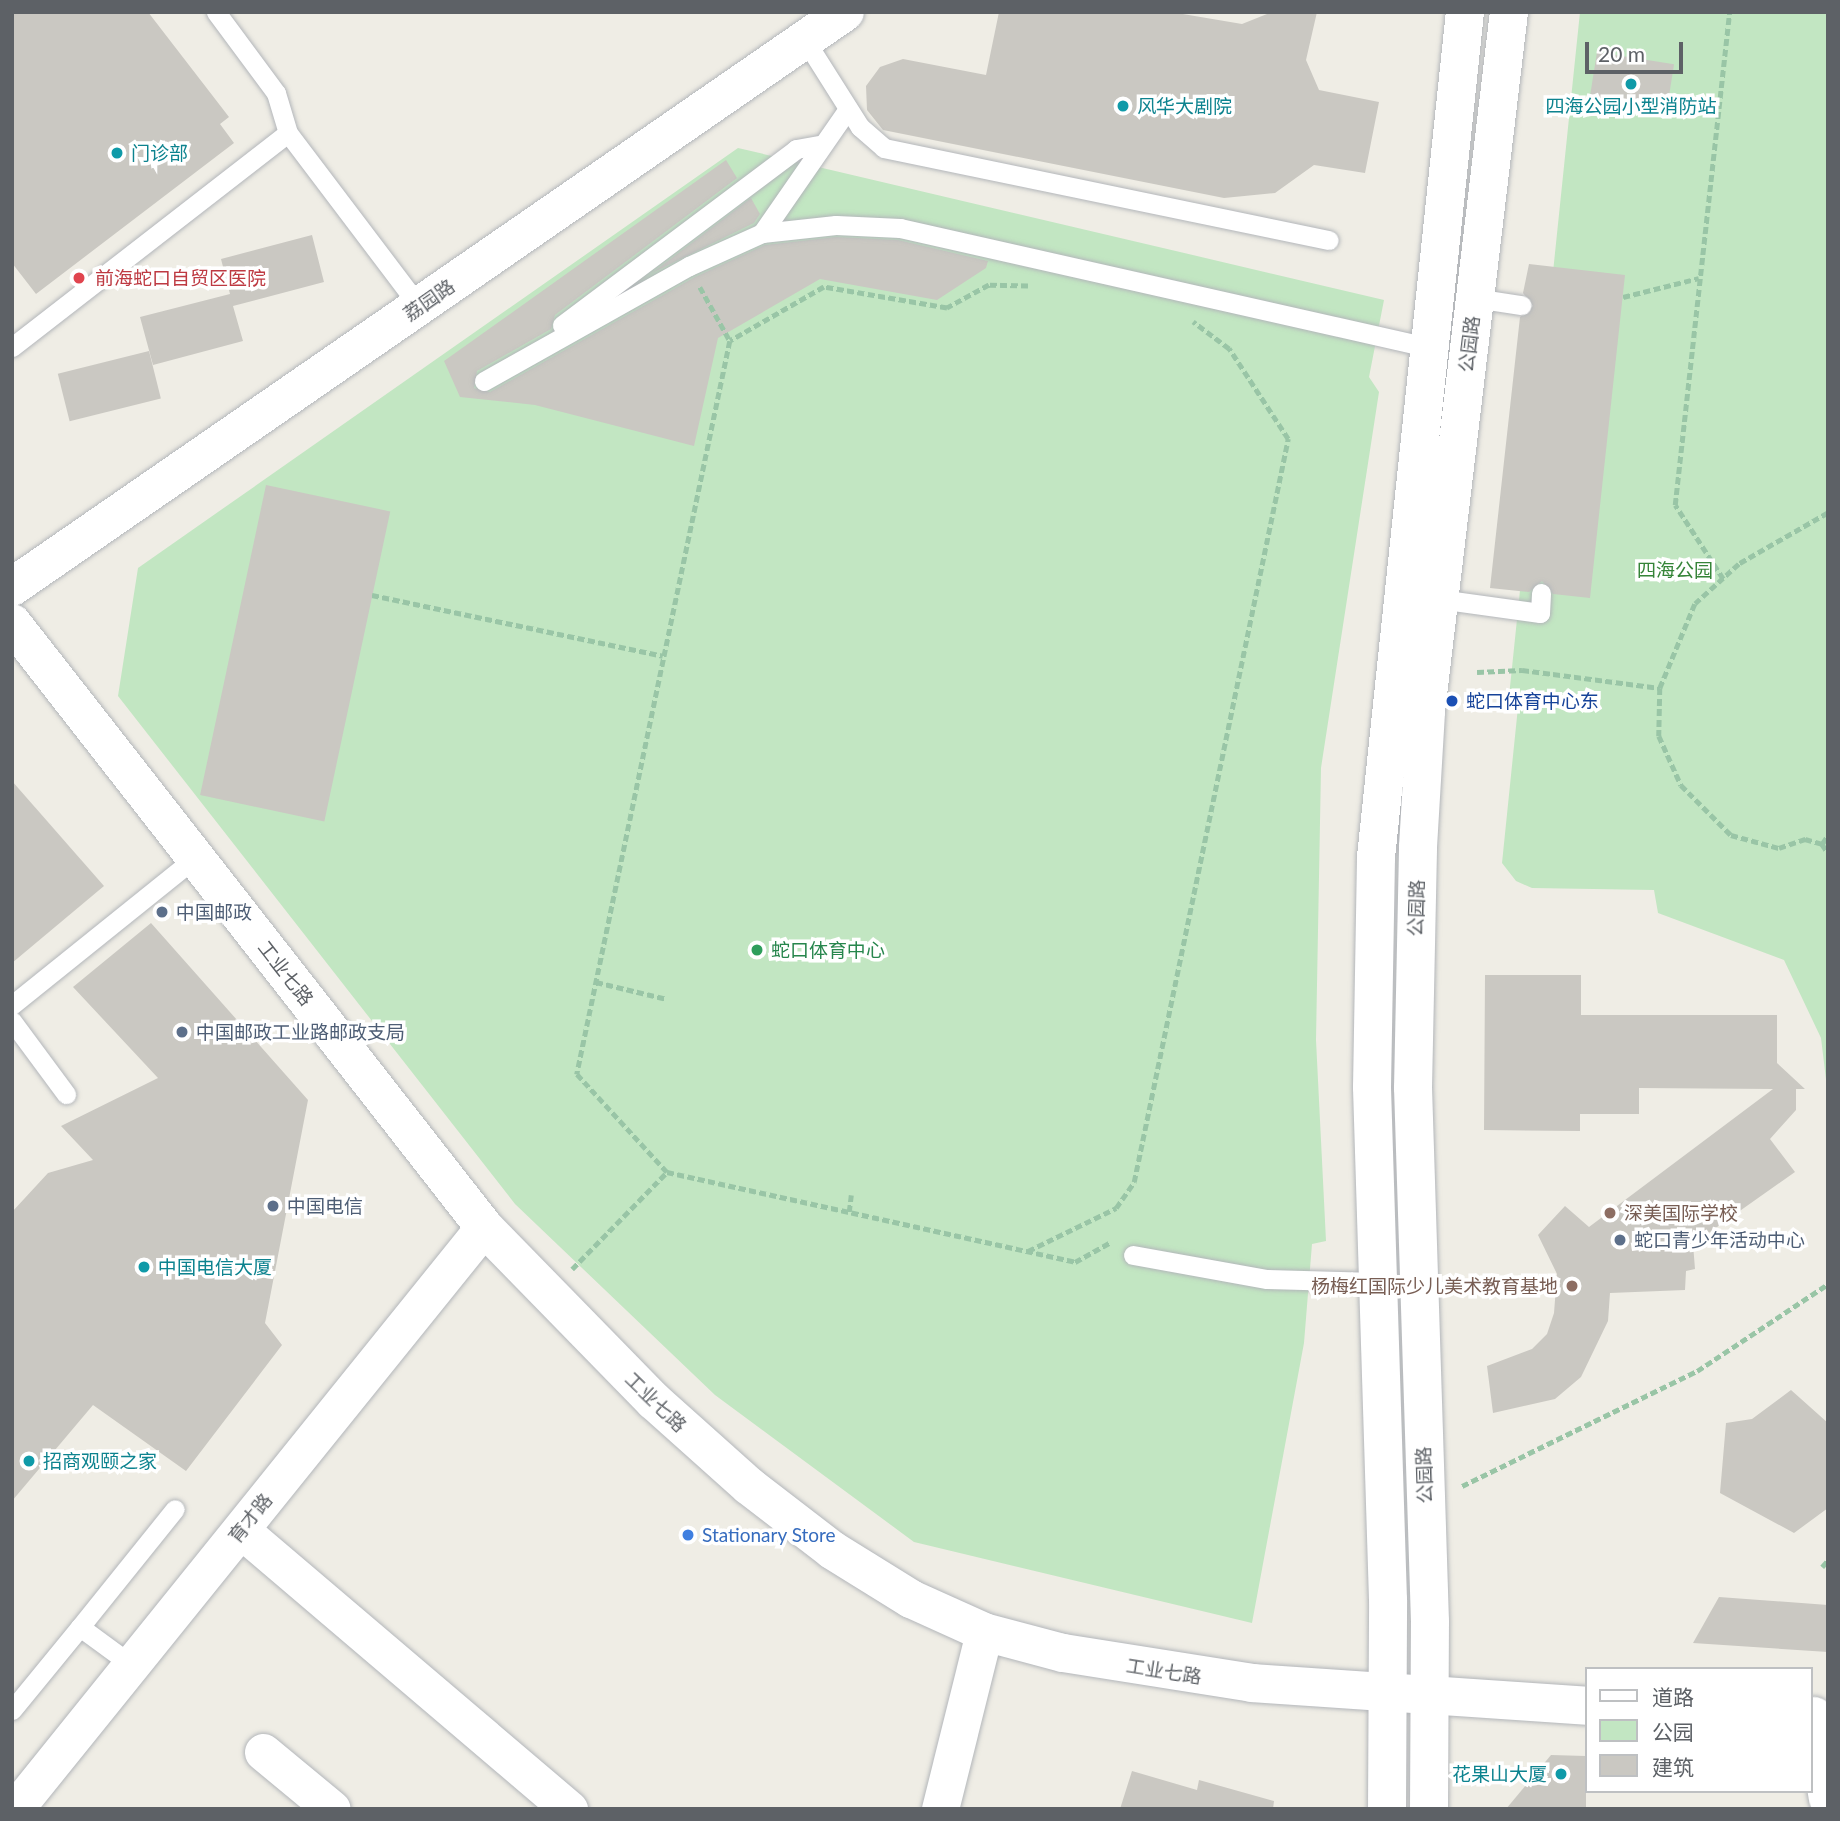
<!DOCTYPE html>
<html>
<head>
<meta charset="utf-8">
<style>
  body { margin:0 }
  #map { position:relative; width:1840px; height:1821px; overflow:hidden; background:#efede5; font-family:Lato,"Noto Sans SC",sans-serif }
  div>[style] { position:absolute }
  .green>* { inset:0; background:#c2e6c2 }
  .building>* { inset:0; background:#cac8c2; transform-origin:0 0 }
  .path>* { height:4.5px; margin-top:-2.25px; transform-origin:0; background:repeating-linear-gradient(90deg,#99c5a6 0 7px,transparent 0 10.5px) }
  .roads { filter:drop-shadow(0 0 2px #b3b6ba) drop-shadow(0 0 2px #b3b6ba) }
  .service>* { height:19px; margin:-9.5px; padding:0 9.5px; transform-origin:9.5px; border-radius:9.5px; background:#fff }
  .minor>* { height:37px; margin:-18.5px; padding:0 18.5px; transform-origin:18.5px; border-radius:18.5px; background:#fff }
  .tertiary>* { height:38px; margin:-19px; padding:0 19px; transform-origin:19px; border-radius:19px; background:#fff }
  .dots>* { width:19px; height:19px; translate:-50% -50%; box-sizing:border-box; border:4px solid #fff; border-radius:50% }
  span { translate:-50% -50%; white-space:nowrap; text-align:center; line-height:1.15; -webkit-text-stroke:7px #fff; paint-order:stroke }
  .culture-label { font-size:19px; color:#0d838f }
  .left { translate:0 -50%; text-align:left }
  .right { translate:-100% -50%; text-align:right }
  .health-label { font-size:19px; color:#be3a42 }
  .street-label { font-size:19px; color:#5d6166 }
  .park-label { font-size:19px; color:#358438 }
  .transit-label { font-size:19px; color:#164399 }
  .service-label { font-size:19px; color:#4e5e75 }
  .leisure-label { font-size:19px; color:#27864d }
  .education-label { font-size:19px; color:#785e54 }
  .shop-label { font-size:19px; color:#366cbe }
  .frame { position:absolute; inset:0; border:14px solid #5d6166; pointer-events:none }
  .legend { position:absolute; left:1585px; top:1667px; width:228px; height:126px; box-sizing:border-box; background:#fff; border:2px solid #bec0c2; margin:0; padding:9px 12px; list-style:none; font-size:21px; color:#5d6166 }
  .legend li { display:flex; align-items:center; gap:14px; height:35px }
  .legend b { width:35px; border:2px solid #bec0c2 }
  .scale { position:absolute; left:1585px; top:42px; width:98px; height:32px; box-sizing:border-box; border:4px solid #5d6166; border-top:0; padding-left:9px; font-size:21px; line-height:24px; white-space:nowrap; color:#5d6166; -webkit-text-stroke:5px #fff; paint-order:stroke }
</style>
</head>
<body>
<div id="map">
  <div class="green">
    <div style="clip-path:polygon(1580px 12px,1828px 12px,1828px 1096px,1821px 1038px,1784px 960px,1658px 913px,1654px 890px,1532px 888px,1516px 881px,1502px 863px,1518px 707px,1508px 706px)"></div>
    <div style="clip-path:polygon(738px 148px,1384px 300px,1369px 377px,1379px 392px,1321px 768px,1316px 1040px,1326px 1241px,1312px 1244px,1304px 1343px,1252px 1623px,914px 1542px,715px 1395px,515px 1204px,118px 696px,138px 568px)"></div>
  </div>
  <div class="building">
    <div style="clip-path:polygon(12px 12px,148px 12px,229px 117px,220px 124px,234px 143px,36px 294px,12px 263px)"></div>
    <div style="clip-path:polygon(999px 12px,1171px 12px,1242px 24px,1272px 12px,1317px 12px,1306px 60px,1319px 90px,1379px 102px,1365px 173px,1314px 165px,1275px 193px,1224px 198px,883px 130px,867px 110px,866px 86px,880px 67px,903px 59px,986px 75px)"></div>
    <div style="left:1597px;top:52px;width:78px;height:53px;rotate:9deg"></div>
    <div style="clip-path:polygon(726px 160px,737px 178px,555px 315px,551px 329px,477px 371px,474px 388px,490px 392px,695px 277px,765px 245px,836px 237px,898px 240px,988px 261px,986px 268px,937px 300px,820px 279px,718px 338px,694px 446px,535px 405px,460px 397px,444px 361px)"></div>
    <div style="clip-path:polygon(751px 198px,760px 214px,754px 223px,652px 273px)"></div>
    <div style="clip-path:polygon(312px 235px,324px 282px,233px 306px,243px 341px,153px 365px,140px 317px,230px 294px,221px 259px)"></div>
    <div style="clip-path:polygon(1529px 264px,1625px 275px,1590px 598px,1553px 594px,1542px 581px,1529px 592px,1490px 588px,1520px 317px,1533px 306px,1523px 293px)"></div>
    <div style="left:149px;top:351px;width:49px;height:94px;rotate:76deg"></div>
    <div style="left:266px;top:485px;width:127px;height:317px;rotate:12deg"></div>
    <div style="clip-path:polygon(12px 781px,104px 886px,12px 963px)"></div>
    <div style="clip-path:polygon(151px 923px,308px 1100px,265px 1323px,282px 1345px,186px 1471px,93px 1405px,12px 1501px,12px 1212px,48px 1173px,93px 1160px,61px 1126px,158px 1078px,73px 987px)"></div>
    <div style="clip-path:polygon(1485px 975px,1581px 975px,1581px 1015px,1777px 1015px,1777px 1063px,1805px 1089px,1796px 1089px,1796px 1110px,1770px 1139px,1795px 1172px,1693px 1244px,1695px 1269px,1686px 1271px,1685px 1290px,1610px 1293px,1608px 1321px,1581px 1377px,1555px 1399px,1493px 1413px,1487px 1366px,1532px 1349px,1547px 1334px,1554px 1313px,1557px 1274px,1538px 1235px,1565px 1206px,1589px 1227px,1773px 1089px,1639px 1088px,1639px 1114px,1580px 1114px,1580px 1131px,1484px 1130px)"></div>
    <div style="clip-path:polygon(1791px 1390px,1828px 1423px,1828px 1508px,1794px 1533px,1720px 1493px,1726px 1423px,1752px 1419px)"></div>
    <div style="clip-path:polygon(1719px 1597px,1828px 1605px,1828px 1652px,1693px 1643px)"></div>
    <div style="clip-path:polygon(1551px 1755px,1586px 1756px,1586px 1809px,1506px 1809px)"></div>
    <div style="clip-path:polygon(1132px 1771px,1197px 1790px,1199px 1780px,1274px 1801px,1273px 1809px,1120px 1809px)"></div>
  </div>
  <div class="path">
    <div style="left:1028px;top:286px;width:39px;rotate:-179deg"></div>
    <div style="left:989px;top:285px;width:48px;rotate:151.3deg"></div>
    <div style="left:947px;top:308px;width:125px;rotate:-170.3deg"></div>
    <div style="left:824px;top:287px;width:108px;rotate:150.1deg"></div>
    <div style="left:730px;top:341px;width:749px;rotate:101.79deg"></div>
    <div style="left:577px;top:1074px;width:133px;rotate:47.4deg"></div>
    <div style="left:667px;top:1172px;width:418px;rotate:12.4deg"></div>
    <div style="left:1075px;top:1262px;width:41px;rotate:-29.1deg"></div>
    <div style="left:700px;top:287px;width:62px;rotate:60.9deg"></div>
    <div style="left:1623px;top:297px;width:78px;rotate:-14deg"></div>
    <div style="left:1828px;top:513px;width:103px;rotate:150.2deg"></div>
    <div style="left:1739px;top:564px;width:59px;rotate:137.7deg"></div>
    <div style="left:1695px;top:604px;width:91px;rotate:112.6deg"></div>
    <div style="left:1660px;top:688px;width:48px;rotate:91.2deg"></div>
    <div style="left:1659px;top:736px;width:54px;rotate:65.8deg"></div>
    <div style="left:1681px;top:785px;width:71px;rotate:45deg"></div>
    <div style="left:1731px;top:835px;width:50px;rotate:15.2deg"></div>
    <div style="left:1779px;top:848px;width:28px;rotate:-19deg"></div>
    <div style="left:1805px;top:839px;width:18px;rotate:16deg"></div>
    <div style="left:1822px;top:844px;width:11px;rotate:56deg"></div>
    <div style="left:1723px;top:579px;width:88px;rotate:-123deg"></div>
    <div style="left:1675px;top:505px;width:496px;rotate:-83.7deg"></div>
    <div style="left:372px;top:595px;width:297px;rotate:11.8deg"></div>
    <div style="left:1477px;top:672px;width:45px;rotate:-2.5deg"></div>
    <div style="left:1522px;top:670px;width:139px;rotate:7.4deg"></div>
    <div style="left:1822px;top:844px;width:11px;rotate:-56deg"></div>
    <div style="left:596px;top:982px;width:73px;rotate:13.5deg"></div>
    <div style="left:849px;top:1212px;width:17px;rotate:-83deg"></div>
    <div style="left:1028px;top:1251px;width:98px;rotate:-26deg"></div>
    <div style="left:1116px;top:1208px;width:32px;rotate:-55deg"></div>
    <div style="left:1134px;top:1182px;width:759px;rotate:-78.29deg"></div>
    <div style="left:1288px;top:439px;width:108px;rotate:-123.2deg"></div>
    <div style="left:1229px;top:349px;width:45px;rotate:-143.1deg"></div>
    <div style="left:572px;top:1269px;width:136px;rotate:-45.6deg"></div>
    <div style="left:1462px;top:1486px;width:262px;rotate:-26.1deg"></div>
    <div style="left:1697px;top:1371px;width:157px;rotate:-33.6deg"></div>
    <div style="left:1822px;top:1567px;width:9px;rotate:-49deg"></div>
  </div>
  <div class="roads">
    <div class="service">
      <div style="left:216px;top:12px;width:101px;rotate:53.5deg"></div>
      <div style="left:276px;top:93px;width:42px;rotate:73.3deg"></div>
      <div style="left:288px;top:133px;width:217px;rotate:52.9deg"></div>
      <div style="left:805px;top:40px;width:103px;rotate:57.7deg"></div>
      <div style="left:860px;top:127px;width:32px;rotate:41deg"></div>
      <div style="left:884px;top:148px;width:454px;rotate:11.7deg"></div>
      <div style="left:762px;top:233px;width:151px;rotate:-55.3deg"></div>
      <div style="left:1475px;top:298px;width:47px;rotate:8.7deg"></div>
      <div style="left:562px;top:325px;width:293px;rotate:-36.9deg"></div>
      <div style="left:796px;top:149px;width:27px;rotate:-10deg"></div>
      <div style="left:12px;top:347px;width:349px;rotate:-37.8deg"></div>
      <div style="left:484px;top:381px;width:235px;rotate:-29.3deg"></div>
      <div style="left:689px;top:266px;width:80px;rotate:-24.3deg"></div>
      <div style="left:762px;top:233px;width:74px;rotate:-6.2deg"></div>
      <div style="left:836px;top:225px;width:64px;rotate:2.7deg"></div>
      <div style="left:900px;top:228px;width:549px;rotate:12.72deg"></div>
      <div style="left:1439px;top:599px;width:102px;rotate:7.9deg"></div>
      <div style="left:1540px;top:613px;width:20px;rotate:-87deg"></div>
      <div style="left:12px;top:1005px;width:236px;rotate:-38.8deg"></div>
      <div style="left:12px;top:1021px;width:91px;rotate:53.5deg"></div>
      <div style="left:1133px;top:1255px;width:136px;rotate:10.2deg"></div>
      <div style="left:1267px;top:1279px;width:109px;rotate:1.6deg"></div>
      <div style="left:80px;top:1627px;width:151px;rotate:-51.2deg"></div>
      <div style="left:12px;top:1710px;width:107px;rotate:-50.7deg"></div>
      <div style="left:80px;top:1627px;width:64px;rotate:36.2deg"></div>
    </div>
    <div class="minor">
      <div style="left:241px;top:1530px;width:431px;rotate:40.4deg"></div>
      <div style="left:263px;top:1752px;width:89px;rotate:39.6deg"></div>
      <div style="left:15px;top:1809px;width:747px;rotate:-51.14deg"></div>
      <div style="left:940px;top:1809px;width:182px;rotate:-76deg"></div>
    </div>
    <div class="tertiary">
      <div style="left:12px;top:587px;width:1012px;rotate:-34.62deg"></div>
      <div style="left:12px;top:623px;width:767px;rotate:51.99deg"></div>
      <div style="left:484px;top:1227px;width:243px;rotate:45.7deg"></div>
      <div style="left:654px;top:1401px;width:127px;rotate:41.8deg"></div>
      <div style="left:749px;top:1486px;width:105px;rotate:37.6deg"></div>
      <div style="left:832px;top:1550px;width:93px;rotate:31.8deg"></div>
      <div style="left:911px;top:1599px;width:80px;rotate:24.3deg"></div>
      <div style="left:984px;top:1632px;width:82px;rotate:14.9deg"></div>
      <div style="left:1063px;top:1653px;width:191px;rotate:9deg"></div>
      <div style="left:1252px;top:1683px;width:335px;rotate:3.9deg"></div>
      <div style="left:1814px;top:1716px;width:84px;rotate:80.4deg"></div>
      <div style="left:1387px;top:1809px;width:209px;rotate:-89.7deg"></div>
      <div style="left:1388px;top:1600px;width:513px;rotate:-91.79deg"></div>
      <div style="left:1372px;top:1087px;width:230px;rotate:-89deg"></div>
      <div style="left:1376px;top:857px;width:850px;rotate:-83.99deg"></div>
      <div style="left:1429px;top:1809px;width:187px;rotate:-89.7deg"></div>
      <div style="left:1430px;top:1622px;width:534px;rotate:-91.82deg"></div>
      <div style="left:1413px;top:1088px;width:241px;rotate:-88.8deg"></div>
      <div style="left:1418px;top:847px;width:136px;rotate:-86.6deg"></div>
      <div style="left:1426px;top:711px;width:704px;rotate:-83.23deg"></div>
    </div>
  </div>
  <div class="dots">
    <div style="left:1631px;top:84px;background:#0f9aa8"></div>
    <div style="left:1123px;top:106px;background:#0f9aa8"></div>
    <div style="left:117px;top:153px;background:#0f9aa8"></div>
    <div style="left:79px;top:278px;background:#e0444e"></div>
    <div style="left:1452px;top:701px;background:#1a4fb4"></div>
    <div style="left:162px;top:912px;background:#5c6f8a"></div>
    <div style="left:757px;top:950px;background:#2e9e5b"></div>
    <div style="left:182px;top:1032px;background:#5c6f8a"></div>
    <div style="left:273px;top:1206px;background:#5c6f8a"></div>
    <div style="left:1610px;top:1213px;background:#8d6e63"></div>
    <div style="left:1620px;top:1240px;background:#5c6f8a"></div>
    <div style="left:144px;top:1267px;background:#0f9aa8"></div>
    <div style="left:1572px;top:1286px;background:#8d6e63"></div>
    <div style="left:29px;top:1461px;background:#0f9aa8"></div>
    <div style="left:688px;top:1535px;background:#3f7fe0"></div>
    <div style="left:1561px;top:1774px;background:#0f9aa8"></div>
  </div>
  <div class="culture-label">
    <span class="left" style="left:1137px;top:106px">风华大剧院</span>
    <span style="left:1631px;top:106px">四海公园小型消防站</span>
    <span class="left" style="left:131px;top:153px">门诊部</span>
    <span class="left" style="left:158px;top:1267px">中国电信大厦</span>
    <span class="left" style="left:43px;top:1461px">招商观颐之家</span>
    <span class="right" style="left:1547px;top:1774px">花果山大厦</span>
  </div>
  <div class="health-label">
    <span class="left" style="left:95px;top:278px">前海蛇口自贸区医院</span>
  </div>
  <div class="street-label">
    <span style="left:429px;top:300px;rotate:-35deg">荔园路</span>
    <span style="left:1469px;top:344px;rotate:-83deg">公园路</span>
    <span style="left:1416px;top:908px;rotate:-88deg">公园路</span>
    <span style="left:286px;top:973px;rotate:52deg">工业七路</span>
    <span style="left:656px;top:1402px;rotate:44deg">工业七路</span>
    <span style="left:1424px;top:1475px;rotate:-92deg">公园路</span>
    <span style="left:250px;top:1518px;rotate:-51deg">育才路</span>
    <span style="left:1164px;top:1671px;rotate:9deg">工业七路</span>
  </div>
  <div class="park-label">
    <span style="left:1675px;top:570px">四海公园</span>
  </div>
  <div class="transit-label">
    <span class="left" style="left:1466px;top:701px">蛇口体育中心东</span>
  </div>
  <div class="service-label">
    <span class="left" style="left:176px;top:912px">中国邮政</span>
    <span class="left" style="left:196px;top:1032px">中国邮政工业路邮政支局</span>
    <span class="left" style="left:287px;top:1206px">中国电信</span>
    <span class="left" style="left:1634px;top:1240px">蛇口青少年活动中心</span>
  </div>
  <div class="leisure-label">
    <span class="left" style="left:771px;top:950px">蛇口体育中心</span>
  </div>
  <div class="education-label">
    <span class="left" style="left:1624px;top:1213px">深美国际学校</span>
    <span class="right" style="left:1558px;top:1286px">杨梅红国际少儿美术教育基地</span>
  </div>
  <div class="shop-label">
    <span class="left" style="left:702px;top:1535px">Stationary Store</span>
  </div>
  <div class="frame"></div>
  <ul class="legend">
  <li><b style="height:9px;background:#fff"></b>道路</li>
  <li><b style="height:19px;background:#c2e6c2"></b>公园</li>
  <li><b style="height:19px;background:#cac8c2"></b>建筑</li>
  </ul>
  <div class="scale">20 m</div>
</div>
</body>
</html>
